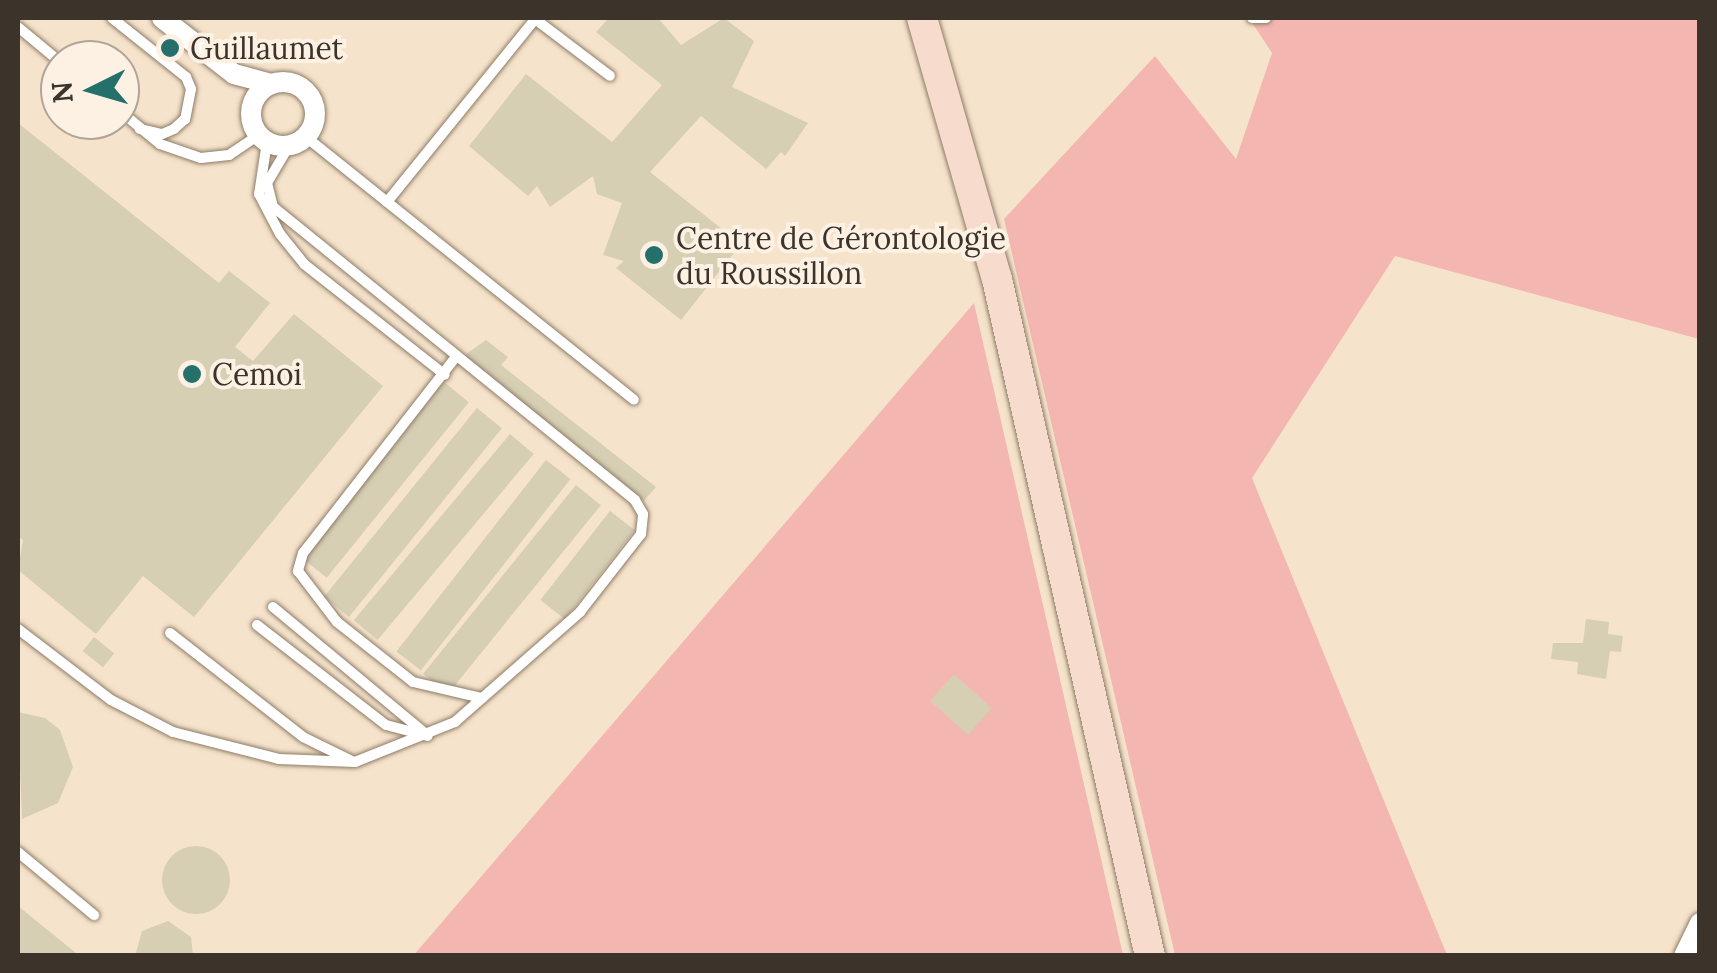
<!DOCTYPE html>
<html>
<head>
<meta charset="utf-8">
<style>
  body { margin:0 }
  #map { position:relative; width:1717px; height:973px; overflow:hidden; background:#f6e3cb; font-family:Lora,serif }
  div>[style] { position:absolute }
  .green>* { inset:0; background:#f4b6b0 }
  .building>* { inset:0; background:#d6cfb4; transform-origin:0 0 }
  .round { border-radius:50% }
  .roads { filter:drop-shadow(0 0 2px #8d7c67) drop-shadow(0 0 2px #8d7c67) }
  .service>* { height:10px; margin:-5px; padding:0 5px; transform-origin:5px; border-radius:5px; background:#fff }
  .minor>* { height:20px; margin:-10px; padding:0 10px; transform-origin:10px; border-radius:10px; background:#fff }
  .minor>.ring { margin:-10px; padding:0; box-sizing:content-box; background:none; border:20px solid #fff; border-radius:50% }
  .secondary>* { height:30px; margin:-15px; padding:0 15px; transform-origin:15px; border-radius:15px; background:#f7dcce }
  .dots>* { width:28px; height:28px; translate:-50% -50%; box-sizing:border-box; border:5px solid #fdf1e3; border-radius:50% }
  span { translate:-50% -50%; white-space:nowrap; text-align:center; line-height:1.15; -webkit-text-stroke:8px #fdf1e3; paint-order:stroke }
  .poi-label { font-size:30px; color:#3c342b }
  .left { translate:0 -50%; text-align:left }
  .frame { position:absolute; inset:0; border:20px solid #3c342b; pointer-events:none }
  .north { position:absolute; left:40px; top:40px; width:100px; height:100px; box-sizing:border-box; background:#fdf1e3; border:2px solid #b0a599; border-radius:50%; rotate:265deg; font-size:28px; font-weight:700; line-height:40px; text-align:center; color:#3c342b }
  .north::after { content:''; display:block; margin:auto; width:35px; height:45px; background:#26706c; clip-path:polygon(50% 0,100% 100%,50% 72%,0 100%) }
</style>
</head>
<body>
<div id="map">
  <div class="green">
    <div style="clip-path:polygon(1249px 18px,1699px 18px,1699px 339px,1395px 256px,1252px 478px,1447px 955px,1175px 955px,1004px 219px,1155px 56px,1236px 159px,1272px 53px)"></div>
    <div style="clip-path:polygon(974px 303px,1123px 955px,413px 956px)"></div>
  </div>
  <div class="building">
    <div style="clip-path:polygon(609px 18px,658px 18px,681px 45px,724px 18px,754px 41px,732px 87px,808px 123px,785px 156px,781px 152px,766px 169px,701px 116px,650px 172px,741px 244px,681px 320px,616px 268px,624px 261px,603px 255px,622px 203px,597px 194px,593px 176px,550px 207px,537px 186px,528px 196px,469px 146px,526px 74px,612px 142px,662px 85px,596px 32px)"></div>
    <div style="clip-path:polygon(18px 123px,219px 283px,229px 271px,270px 303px,235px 347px,253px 361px,294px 314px,383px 386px,194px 617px,143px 576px,96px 634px,18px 570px,23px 540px,18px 536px)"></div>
    <div style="clip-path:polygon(486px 340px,508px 357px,501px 365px,656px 487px,644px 501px,462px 357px)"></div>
    <div style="left:444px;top:382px;width:32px;height:226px;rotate:39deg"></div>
    <div style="left:477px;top:408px;width:32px;height:243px;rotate:39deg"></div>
    <div style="left:510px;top:434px;width:31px;height:243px;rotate:40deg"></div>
    <div style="left:546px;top:460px;width:31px;height:243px;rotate:38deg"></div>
    <div style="left:576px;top:485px;width:32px;height:243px;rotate:39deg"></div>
    <div style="left:610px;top:511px;width:31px;height:113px;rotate:38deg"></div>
    <div style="clip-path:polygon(1586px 619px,1609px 622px,1608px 634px,1623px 636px,1621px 652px,1610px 651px,1606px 679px,1577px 674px,1578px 662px,1551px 659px,1553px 643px,1583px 643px)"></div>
    <div style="left:94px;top:637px;width:26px;height:18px;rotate:39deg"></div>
    <div style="left:954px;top:674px;width:51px;height:36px;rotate:42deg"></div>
    <div style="clip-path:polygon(18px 712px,45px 718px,60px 730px,73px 767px,58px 803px,22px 819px)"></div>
    <div class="round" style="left:162px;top:846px;width:68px;height:68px"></div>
    <div style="clip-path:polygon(18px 906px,76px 953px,74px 956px,18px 956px)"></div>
    <div style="clip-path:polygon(168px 921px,191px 937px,193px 956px,135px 956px,142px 931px)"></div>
  </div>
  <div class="roads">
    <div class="service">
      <div style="left:112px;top:18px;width:95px;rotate:38.6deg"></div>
      <div style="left:186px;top:77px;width:13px;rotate:67deg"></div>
      <div style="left:191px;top:89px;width:31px;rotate:101deg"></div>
      <div style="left:185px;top:119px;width:15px;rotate:138deg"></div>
      <div style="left:174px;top:129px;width:13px;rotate:157deg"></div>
      <div style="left:162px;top:134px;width:23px;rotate:-167deg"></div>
      <div style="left:1252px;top:18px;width:14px"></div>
      <div style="left:535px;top:19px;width:94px;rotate:37.2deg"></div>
      <div style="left:18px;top:27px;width:55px;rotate:39.8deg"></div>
      <div style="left:120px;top:111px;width:52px;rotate:39.5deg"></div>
      <div style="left:160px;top:144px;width:43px;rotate:18.9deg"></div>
      <div style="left:201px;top:158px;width:28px;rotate:-6deg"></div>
      <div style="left:229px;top:155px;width:36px;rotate:-34deg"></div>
      <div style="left:306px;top:137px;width:420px;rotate:38.7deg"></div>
      <div style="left:267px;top:142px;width:53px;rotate:98.7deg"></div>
      <div style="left:259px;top:194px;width:45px;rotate:62.3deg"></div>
      <div style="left:280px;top:234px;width:38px;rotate:51deg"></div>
      <div style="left:304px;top:264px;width:179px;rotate:38.2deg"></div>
      <div style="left:387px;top:202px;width:237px;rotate:-51deg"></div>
      <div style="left:455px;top:358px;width:247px;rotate:127.9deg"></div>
      <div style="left:303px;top:553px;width:19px;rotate:106deg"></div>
      <div style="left:298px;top:571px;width:64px;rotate:52.6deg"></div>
      <div style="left:337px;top:622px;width:97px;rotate:38.3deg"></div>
      <div style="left:413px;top:682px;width:71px;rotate:13.1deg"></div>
      <div style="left:273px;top:607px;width:199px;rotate:39.7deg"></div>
      <div style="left:257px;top:625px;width:163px;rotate:37.8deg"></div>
      <div style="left:386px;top:725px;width:43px;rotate:14.7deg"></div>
      <div style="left:18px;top:629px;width:117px;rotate:37.4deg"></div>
      <div style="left:111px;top:700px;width:70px;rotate:27.3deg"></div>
      <div style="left:173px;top:732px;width:109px;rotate:14.3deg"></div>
      <div style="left:279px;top:759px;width:76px;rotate:2.3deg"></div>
      <div style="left:355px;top:762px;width:108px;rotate:-21.8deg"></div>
      <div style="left:455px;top:722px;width:167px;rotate:-41.3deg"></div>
      <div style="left:580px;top:612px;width:99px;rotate:-52deg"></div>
      <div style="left:641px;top:534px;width:20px;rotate:-84deg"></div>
      <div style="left:643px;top:514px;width:16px;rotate:-120deg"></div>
      <div style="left:635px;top:500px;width:466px;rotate:-141deg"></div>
      <div style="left:273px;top:207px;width:25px;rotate:-104deg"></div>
      <div style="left:267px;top:183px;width:43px;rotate:-59.3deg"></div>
      <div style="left:170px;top:633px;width:169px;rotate:38deg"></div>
      <div style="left:303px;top:737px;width:55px;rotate:26.1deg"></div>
      <div style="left:18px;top:852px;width:99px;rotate:39.7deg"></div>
    </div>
    <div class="minor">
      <div style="left:162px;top:18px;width:91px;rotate:37.9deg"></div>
      <div style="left:234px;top:74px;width:39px;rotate:15deg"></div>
      <div class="ring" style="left:251px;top:82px;width:44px;height:44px"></div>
      <div style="left:1684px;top:956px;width:37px;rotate:-64deg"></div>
    </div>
    <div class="secondary">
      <div style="left:922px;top:18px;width:272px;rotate:74deg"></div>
      <div style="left:997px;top:279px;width:694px;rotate:77.27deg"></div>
    </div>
  </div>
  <div class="dots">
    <div style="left:170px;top:48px;background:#26706c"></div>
    <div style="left:654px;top:255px;background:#26706c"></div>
    <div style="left:192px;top:374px;background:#26706c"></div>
  </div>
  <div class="poi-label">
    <span class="left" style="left:190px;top:48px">Guillaumet</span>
    <span class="left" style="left:676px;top:255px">Centre de Gérontologie<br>du Roussillon</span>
    <span class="left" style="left:212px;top:374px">Cemoi</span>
  </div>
  <div class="frame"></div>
  <div class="north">N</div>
</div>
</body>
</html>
